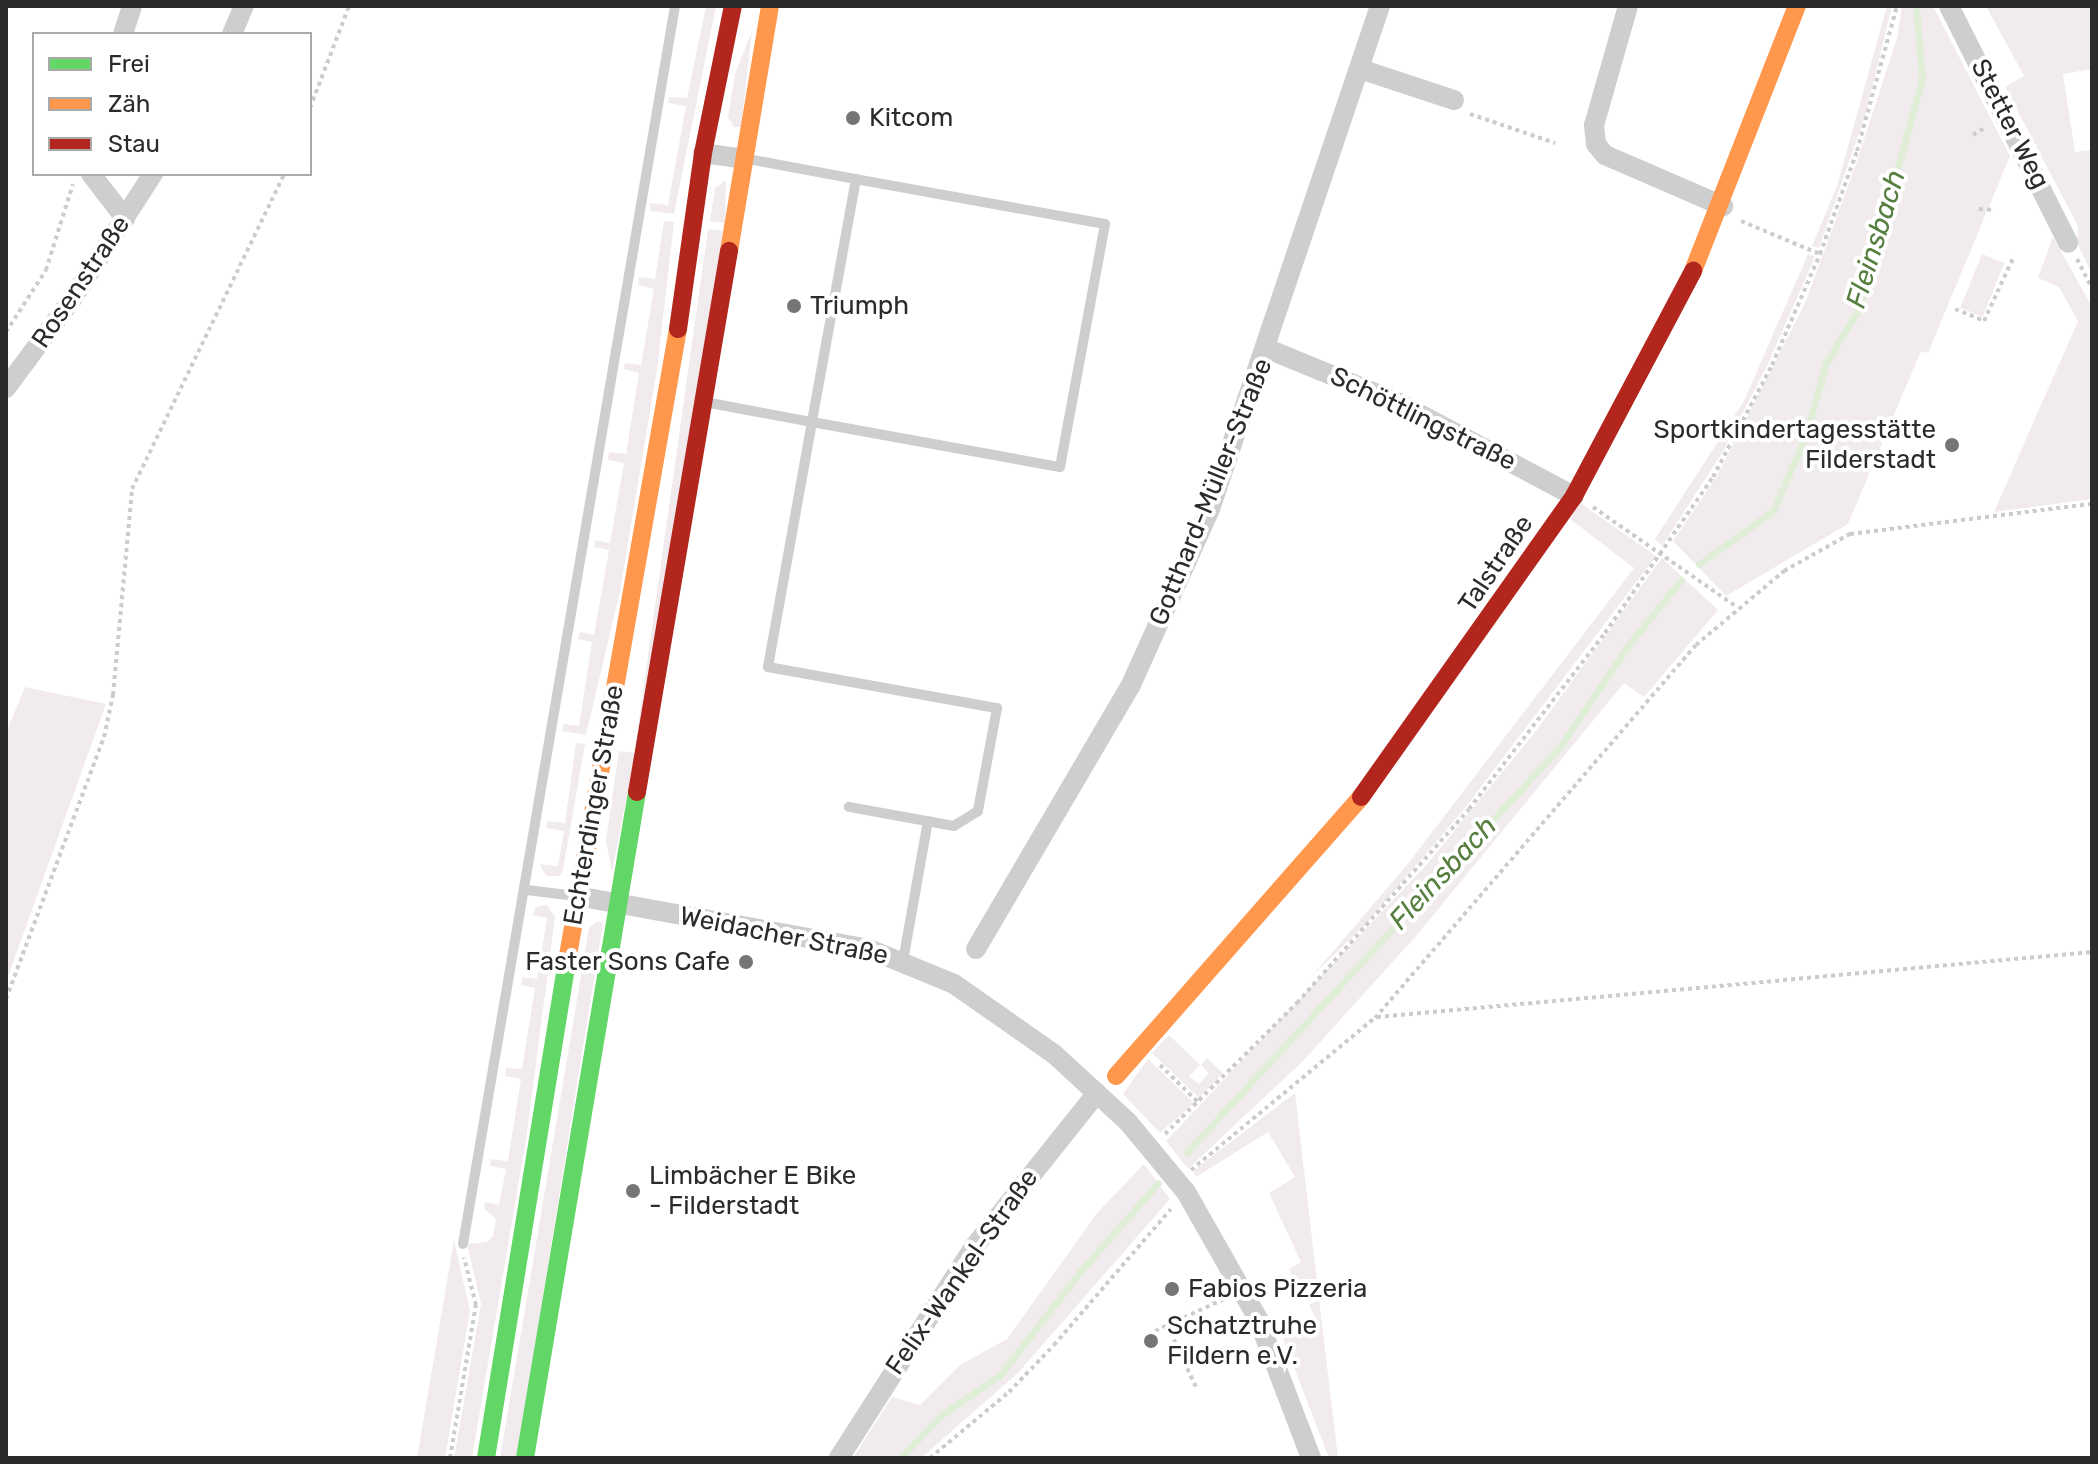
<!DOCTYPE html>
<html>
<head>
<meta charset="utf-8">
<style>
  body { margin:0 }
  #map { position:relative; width:2098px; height:1464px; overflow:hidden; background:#fff; font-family:Rubik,sans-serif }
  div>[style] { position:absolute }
  .green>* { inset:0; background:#f2ebed; transform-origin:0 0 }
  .stream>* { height:7px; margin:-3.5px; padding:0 3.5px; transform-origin:3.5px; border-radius:3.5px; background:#e0eed8 }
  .path>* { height:4px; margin-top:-2px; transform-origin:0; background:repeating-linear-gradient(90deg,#ccc 0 4px,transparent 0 8px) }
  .lane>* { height:10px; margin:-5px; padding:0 5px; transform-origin:5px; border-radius:5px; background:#cecece }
  .street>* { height:20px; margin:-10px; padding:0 10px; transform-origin:10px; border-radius:10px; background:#cecece }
  .fast>* { height:18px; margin:-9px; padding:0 9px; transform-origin:9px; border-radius:9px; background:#63d668 }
  .slow>* { height:18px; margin:-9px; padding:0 9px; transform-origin:9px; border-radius:9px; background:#ff974d }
  .jam>* { height:18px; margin:-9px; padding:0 9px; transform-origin:9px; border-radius:9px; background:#b3261e }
  .dots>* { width:22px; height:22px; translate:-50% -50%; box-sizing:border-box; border:4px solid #fff; border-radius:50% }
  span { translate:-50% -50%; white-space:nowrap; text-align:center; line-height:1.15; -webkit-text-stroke:8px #fff; paint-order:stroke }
  .poi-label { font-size:26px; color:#2b2b2b }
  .left { translate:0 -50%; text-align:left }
  .right { translate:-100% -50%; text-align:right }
  .street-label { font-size:26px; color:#2b2b2b }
  .water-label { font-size:28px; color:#567f40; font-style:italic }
  .frame { position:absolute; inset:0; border:8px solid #2b2b2b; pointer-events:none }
  .legend { position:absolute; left:32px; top:32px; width:280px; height:144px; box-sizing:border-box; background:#fff; border:2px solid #aaa; margin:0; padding:10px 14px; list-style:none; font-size:24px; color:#2b2b2b }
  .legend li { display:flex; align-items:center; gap:16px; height:40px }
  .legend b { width:40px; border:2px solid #aaa }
</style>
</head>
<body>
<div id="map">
  <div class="green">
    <div style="clip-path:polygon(706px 6px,716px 6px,674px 214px,650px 211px,650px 203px,668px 205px,686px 106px,668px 103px,669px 97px,687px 98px)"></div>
    <div style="clip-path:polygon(1887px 6px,1892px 6px,1866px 113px,1819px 248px,1812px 246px,1837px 186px)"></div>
    <div style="clip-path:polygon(1902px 6px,1933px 6px,2010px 156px,1928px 353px,1921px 351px,1848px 524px,1726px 596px,1673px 541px,1717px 476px,1805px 303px,1855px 167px,1897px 38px)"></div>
    <div style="clip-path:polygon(1986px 6px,2092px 6px,2092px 69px,2063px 74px,2075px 152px,2092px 150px,2092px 274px,2077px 243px,2078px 226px,2005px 87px,2024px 76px)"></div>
    <div style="clip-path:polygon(752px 31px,741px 127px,734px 127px,728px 117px,735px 74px)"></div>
    <div style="clip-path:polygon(726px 180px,725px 223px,710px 221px,715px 188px)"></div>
    <div style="clip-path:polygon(664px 221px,674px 222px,657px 370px,620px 591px,586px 735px,562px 731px,564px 724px,579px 726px,592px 642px,578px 639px,580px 632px,594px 635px,609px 550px,594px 547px,595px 540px,610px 543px,624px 463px,608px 460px,609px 452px,626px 454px,639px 373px,624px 369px,625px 363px,641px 365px,654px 289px,638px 285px,639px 277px,655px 279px)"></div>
    <div style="left:708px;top:229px;width:15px;height:521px;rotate:8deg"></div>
    <div style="clip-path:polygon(2053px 237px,2092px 307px,2092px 499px,1994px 512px,2078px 321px,2059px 287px,2038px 278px)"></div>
    <div style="clip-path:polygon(1808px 254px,1815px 257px,1767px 366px,1722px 453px,1662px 546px,1655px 539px,1744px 401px)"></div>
    <div style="left:1982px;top:254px;width:24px;height:58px;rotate:22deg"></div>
    <div style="clip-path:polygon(1580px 503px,1656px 556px,1465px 808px,1365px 925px,1313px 975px,1407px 865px,1634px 568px,1570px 519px)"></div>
    <div style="clip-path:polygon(1662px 558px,1718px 610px,1644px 697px,1624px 683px,1417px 935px,1303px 1061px,1188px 1169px,1166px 1141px,1428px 863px,1535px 732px)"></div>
    <div style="clip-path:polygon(25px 687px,106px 704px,6px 982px,6px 733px)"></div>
    <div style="clip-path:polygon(576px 743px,585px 744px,563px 870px,560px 876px,546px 876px,540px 864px,558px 866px,564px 831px,546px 828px,547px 821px,565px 823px)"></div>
    <div style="clip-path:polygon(619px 751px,635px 753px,612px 872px,606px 840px)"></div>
    <div style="clip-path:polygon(547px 905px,555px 917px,527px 1133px,472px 1458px,454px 1458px,481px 1304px,467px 1244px,487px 1242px,493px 1236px,496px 1219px,484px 1208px,485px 1202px,499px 1205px,506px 1169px,490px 1166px,491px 1159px,508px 1161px,521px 1079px,505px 1076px,506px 1068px,522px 1069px,535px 988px,521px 985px,522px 977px,537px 979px,547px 918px,532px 915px,536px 907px)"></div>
    <div style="clip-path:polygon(598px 921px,603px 923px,517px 1458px,500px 1458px,589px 928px)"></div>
    <div style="clip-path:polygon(1169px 1035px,1200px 1065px,1189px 1076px,1199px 1084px,1209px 1073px,1201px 1065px,1207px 1058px,1223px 1073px,1199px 1098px,1152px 1053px)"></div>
    <div style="clip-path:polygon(1148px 1059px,1194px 1103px,1160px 1133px,1123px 1094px)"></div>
    <div style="clip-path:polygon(1295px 1093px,1322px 1324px,1338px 1458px,1329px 1458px,1277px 1323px,1281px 1321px,1291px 1338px,1318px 1323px,1309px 1305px,1317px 1301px,1306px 1280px,1297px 1285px,1289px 1269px,1301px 1262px,1269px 1193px,1295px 1177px,1268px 1132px,1196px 1177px,1193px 1171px)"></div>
    <div style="clip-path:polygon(1144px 1164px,1170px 1199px,1018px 1373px,921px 1458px,853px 1458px,892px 1397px,920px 1405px,960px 1365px,1007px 1339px,1098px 1212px)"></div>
    <div style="clip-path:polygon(454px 1240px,470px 1311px,445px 1458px,417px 1458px)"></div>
  </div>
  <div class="stream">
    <div style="left:1699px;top:564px;width:91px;rotate:-35.6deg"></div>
    <div style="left:1773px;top:511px;width:81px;rotate:-66.6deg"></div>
    <div style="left:1805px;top:437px;width:77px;rotate:-74.2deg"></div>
    <div style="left:1826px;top:363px;width:64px;rotate:-59deg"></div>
    <div style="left:1859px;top:308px;width:238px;rotate:-74.6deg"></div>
    <div style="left:1922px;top:79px;width:73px;rotate:-94.7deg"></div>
    <div style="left:1187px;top:1152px;width:549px;rotate:-47.36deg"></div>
    <div style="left:1559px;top:748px;width:127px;rotate:-55.9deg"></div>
    <div style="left:1630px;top:643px;width:81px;rotate:-51deg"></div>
    <div style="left:900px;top:1458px;width:62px;rotate:-45.7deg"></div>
    <div style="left:943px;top:1414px;width:69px;rotate:-34.4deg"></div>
    <div style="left:1000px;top:1375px;width:130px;rotate:-52.2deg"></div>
    <div style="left:1080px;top:1272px;width:118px;rotate:-48.8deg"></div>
  </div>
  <div class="path">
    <div style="left:310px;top:108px;width:109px;rotate:-69.1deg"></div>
    <div style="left:1470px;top:114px;width:90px;rotate:18.8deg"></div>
    <div style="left:1973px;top:135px;width:15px;rotate:-32deg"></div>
    <div style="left:1979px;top:209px;width:16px;rotate:4deg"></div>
    <div style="left:1741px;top:221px;width:86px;rotate:22.7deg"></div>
    <div style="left:2077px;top:259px;width:33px;rotate:63deg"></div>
    <div style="left:1955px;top:309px;width:31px;rotate:22deg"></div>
    <div style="left:1984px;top:321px;width:72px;rotate:-65.2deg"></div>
    <div style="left:6px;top:332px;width:74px;rotate:-57.2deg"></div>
    <div style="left:46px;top:270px;width:90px;rotate:-72.6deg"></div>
    <div style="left:1593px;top:507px;width:175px;rotate:34.8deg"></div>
    <div style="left:6px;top:999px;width:280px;rotate:-69.5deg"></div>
    <div style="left:104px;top:737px;width:43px;rotate:-77.9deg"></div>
    <div style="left:113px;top:695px;width:207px;rotate:-84.7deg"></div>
    <div style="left:132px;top:489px;width:350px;rotate:-64.2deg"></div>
    <div style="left:1377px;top:1017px;width:718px;rotate:-5.19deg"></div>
    <div style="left:1160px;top:1065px;width:54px;rotate:44.3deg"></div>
    <div style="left:1165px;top:1134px;width:186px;rotate:-44.8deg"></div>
    <div style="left:1297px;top:1003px;width:259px;rotate:-48.4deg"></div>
    <div style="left:1469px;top:809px;width:222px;rotate:-52.3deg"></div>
    <div style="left:1605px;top:633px;width:190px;rotate:-55.3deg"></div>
    <div style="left:1713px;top:477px;width:127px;rotate:-62.2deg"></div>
    <div style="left:1772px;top:365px;width:121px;rotate:-66.6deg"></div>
    <div style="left:1820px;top:254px;width:109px;rotate:-70.2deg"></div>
    <div style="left:1857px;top:151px;width:150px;rotate:-74.6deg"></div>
    <div style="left:1191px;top:1170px;width:239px;rotate:-39.6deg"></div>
    <div style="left:1375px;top:1018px;width:492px;rotate:-49.3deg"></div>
    <div style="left:1696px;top:645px;width:115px;rotate:-40.1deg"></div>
    <div style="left:1784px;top:571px;width:76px;rotate:-29.3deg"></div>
    <div style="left:1850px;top:534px;width:244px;rotate:-7.1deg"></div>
    <div style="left:1167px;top:1325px;width:68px;rotate:64.9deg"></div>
    <div style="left:1155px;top:1331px;width:78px;rotate:-24.9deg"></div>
    <div style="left:450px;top:1458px;width:155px;rotate:-80.4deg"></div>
    <div style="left:476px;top:1305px;width:49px;rotate:-104.3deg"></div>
    <div style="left:930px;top:1458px;width:103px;rotate:-39.9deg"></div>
    <div style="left:1009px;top:1392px;width:65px;rotate:-46.2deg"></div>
    <div style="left:1054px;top:1345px;width:179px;rotate:-49.3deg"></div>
  </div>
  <div class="lane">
    <div style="left:748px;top:159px;width:110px;rotate:10.5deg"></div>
    <div style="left:703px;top:402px;width:7px;rotate:8deg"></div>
    <div style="left:710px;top:403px;width:104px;rotate:10.6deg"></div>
    <div style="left:812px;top:422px;width:252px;rotate:10.3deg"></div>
    <div style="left:1060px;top:467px;width:247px;rotate:-79.5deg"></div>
    <div style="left:1105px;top:224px;width:253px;rotate:-169.8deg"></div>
    <div style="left:856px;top:179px;width:247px;rotate:100.3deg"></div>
    <div style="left:812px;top:422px;width:249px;rotate:100.2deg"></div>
    <div style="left:768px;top:667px;width:233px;rotate:10.2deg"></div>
    <div style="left:997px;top:708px;width:105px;rotate:100.5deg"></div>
    <div style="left:978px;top:811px;width:28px;rotate:148deg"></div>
    <div style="left:954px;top:826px;width:107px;rotate:-169.7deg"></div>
    <div style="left:527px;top:890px;width:49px;rotate:7deg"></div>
    <div style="left:903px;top:961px;width:142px;rotate:-79.9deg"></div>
    <div style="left:463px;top:1244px;width:1256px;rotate:-80.28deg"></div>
  </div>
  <div class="street">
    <div style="left:1628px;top:6px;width:124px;rotate:105.9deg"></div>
    <div style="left:1594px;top:125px;width:19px;rotate:84deg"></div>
    <div style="left:1596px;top:144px;width:14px;rotate:51deg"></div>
    <div style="left:1605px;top:155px;width:129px;rotate:23.4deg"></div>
    <div style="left:1949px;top:6px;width:265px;rotate:63.3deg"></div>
    <div style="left:123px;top:34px;width:29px;rotate:-72deg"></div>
    <div style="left:232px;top:34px;width:30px;rotate:-67deg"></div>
    <div style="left:1360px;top:69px;width:99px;rotate:18.3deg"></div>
    <div style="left:703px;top:153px;width:41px;rotate:8.3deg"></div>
    <div style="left:91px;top:174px;width:56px;rotate:52.3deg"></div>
    <div style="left:1268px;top:349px;width:142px;rotate:22.4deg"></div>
    <div style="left:1399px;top:403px;width:198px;rotate:28deg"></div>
    <div style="left:6px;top:388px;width:111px;rotate:-53.4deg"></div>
    <div style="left:72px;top:299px;width:149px;rotate:-57.1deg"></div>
    <div style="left:577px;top:896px;width:297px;rotate:10.3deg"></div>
    <div style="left:869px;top:949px;width:92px;rotate:22.4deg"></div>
    <div style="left:954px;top:984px;width:122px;rotate:35deg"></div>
    <div style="left:1054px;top:1054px;width:100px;rotate:42.6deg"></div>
    <div style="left:1128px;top:1122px;width:91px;rotate:50.4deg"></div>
    <div style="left:1186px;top:1192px;width:146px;rotate:60.4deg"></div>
    <div style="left:1258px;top:1319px;width:149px;rotate:69.1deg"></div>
    <div style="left:976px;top:949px;width:304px;rotate:-59.6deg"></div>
    <div style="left:1130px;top:687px;width:195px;rotate:-65.8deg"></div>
    <div style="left:1210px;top:509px;width:531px;rotate:-71.33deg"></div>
    <div style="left:839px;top:1458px;width:250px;rotate:-57.4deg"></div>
    <div style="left:974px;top:1247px;width:197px;rotate:-51.4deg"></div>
  </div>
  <div class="fast">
    <div style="left:486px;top:1458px;width:504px;rotate:-80.74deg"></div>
    <div style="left:525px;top:1458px;width:675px;rotate:-80.45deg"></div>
  </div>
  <div class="slow">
    <div style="left:729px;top:251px;width:248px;rotate:-80.5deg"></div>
    <div style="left:1693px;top:271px;width:285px;rotate:-68.6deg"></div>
    <div style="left:567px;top:961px;width:642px;rotate:-80.04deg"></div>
    <div style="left:1116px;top:1076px;width:371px;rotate:-48.7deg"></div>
  </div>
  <div class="jam">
    <div style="left:678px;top:329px;width:178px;rotate:-81.9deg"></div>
    <div style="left:703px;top:153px;width:150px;rotate:-78.5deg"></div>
    <div style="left:637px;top:792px;width:549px;rotate:-80.35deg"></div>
    <div style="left:1361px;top:797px;width:369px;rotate:-54.7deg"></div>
    <div style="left:1574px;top:496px;width:255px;rotate:-62.1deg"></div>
  </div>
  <div class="dots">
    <div style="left:853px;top:118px;background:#757575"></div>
    <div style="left:794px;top:306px;background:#757575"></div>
    <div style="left:1952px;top:445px;background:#757575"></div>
    <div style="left:746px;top:962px;background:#757575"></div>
    <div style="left:633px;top:1191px;background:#757575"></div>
    <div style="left:1172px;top:1289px;background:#757575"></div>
    <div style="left:1151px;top:1341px;background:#757575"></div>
  </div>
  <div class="poi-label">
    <span class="left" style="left:869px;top:118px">Kitcom</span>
    <span class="left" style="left:810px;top:306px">Triumph</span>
    <span class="right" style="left:1936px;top:445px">Sportkindertagesstätte<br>Filderstadt</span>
    <span class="right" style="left:730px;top:962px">Faster Sons Cafe</span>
    <span class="left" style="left:649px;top:1191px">Limbächer E Bike<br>- Filderstadt</span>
    <span class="left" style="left:1188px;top:1289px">Fabios Pizzeria</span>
    <span class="left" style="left:1167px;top:1341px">Schatztruhe<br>Fildern e.V.</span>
  </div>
  <div class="street-label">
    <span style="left:2010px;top:124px;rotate:63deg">Stetter Weg</span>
    <span style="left:81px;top:282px;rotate:-56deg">Rosenstraße</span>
    <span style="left:1423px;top:419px;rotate:26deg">Schöttlingstraße</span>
    <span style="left:1211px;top:492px;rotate:-68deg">Gotthard-Müller-Straße</span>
    <span style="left:1496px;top:564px;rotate:-56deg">Talstraße</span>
    <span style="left:594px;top:805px;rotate:-80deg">Echterdinger Straße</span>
    <span style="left:784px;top:936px;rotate:11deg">Weidacher Straße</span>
    <span style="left:962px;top:1272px;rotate:-55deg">Felix-Wankel-Straße</span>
  </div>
  <div class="water-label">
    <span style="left:1876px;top:239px;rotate:-73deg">Fleinsbach</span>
    <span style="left:1443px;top:873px;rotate:-47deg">Fleinsbach</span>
  </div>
  <div class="frame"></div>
  <ul class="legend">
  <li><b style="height:10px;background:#63d668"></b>Frei</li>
  <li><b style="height:10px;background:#ff974d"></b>Zäh</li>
  <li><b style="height:10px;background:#b3261e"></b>Stau</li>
  </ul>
</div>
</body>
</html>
